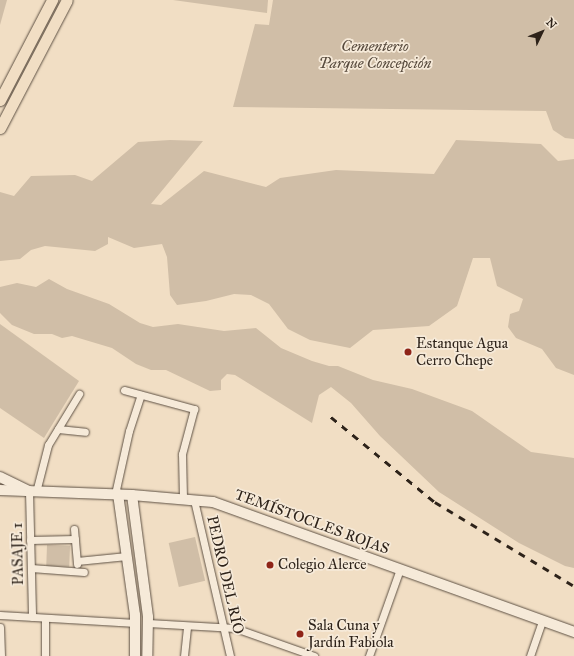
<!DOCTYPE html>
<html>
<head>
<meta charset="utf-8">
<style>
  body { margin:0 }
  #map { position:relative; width:574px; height:656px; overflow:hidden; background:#f1dec4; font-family:"IM FELL Great Primer",serif }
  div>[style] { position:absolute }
  .green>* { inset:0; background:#d0bea7; transform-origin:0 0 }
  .roads { filter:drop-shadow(0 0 1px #5e5144) drop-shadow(0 0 1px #5e5144) }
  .street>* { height:7px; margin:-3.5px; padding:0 3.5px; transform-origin:3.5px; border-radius:3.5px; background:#f6ead9 }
  .secondary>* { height:10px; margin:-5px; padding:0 5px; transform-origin:5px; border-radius:5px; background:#f6ead9 }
  .primary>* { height:11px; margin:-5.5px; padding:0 5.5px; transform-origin:5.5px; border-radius:5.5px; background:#f1dec4 }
  .rail>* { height:2.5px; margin-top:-1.25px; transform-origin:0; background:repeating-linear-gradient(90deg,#2d2219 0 7px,transparent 0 14px) }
  .dots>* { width:11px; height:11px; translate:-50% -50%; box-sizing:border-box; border:2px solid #f6ead9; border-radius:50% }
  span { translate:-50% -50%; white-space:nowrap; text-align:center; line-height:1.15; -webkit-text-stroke:3.5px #f6ead9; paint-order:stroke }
  .park-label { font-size:15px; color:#56493c; font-style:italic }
  .poi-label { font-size:15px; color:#2d2219 }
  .left { translate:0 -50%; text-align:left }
  .street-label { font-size:15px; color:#2d2219 }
  .north { position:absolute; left:522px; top:12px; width:40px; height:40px; -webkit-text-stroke:3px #f6ead9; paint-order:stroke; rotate:47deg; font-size:11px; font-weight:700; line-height:16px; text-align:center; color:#2d2219 }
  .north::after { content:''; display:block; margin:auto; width:14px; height:18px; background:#2d2219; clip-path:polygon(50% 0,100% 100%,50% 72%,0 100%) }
</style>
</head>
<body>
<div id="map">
  <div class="green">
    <div style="clip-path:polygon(0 0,7px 0,0 25px)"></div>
    <div style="clip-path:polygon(173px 0,268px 0,267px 13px)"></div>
    <div style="clip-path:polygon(273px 0,574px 0,574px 139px,565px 138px,553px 130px,546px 111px,233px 107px,255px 24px,269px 25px)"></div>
    <div style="clip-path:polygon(170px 140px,203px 141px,151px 204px,161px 205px,204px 171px,266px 187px,280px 178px,336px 170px,434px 174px,456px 140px,541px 144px,558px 161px,574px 159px,574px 375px,556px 368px,542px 349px,516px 338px,508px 327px,510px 314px,519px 311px,523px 299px,497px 286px,490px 258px,473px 258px,457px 306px,429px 326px,373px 330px,350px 348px,310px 340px,288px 329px,269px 304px,251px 295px,234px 294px,206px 301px,177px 305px,170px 295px,167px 257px,162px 244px,134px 248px,108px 237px,108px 244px,95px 251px,45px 246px,31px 250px,20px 259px,0 261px,0 192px,14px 196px,31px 176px,75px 175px,92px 181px,138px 142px)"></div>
    <div style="clip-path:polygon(49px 279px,67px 289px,109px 304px,140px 323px,153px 327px,178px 324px,224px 331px,256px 328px,281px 348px,312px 361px,329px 366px,338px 366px,373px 380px,412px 389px,472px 411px,531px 452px,574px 458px,574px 568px,565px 566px,519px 543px,439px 492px,380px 436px,351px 403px,331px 387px,319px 395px,312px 423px,235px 375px,227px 374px,221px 380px,221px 390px,210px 391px,166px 370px,151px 370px,136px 364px,112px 348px,72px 336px,62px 338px,52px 334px,34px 334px,12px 325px,0 313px,0 287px,17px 283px,36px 287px)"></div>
    <div style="clip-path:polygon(0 324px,79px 381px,44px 438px,0 408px)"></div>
    <div style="left:195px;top:537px;width:45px;height:27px;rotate:77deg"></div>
    <div style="left:47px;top:545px;width:23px;height:21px;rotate:2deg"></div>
  </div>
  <div class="roads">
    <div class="street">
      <div style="left:124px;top:390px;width:73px;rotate:15.2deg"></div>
      <div style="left:194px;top:409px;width:47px;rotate:104.9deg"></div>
      <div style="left:182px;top:454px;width:45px;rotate:88.7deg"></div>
      <div style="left:58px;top:429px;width:27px;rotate:6deg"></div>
      <div style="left:29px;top:491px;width:126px;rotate:88.6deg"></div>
      <div style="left:36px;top:492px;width:49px;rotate:-75.7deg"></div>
      <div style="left:48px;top:445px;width:60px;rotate:-58.7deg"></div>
      <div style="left:115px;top:494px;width:65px;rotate:-77.5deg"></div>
      <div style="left:129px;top:431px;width:38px;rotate:-72deg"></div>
      <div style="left:194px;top:500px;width:160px;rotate:77deg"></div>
      <div style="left:74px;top:529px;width:35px;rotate:85deg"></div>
      <div style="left:30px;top:540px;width:45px;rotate:-1.3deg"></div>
      <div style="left:77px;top:561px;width:50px;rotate:-5.7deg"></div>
      <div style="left:31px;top:568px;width:53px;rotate:4.3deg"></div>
      <div style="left:0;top:615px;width:136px;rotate:3.4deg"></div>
      <div style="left:45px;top:618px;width:38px;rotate:90deg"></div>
      <div style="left:148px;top:623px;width:87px;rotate:3.3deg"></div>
      <div style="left:235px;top:628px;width:84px;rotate:19.5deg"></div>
      <div style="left:0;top:627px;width:29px;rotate:88deg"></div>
      <div style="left:184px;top:656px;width:30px;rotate:-84deg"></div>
      <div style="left:369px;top:656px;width:92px;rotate:-70.4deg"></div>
      <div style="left:530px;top:656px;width:37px;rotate:-71deg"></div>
    </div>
    <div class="secondary">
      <div style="left:0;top:477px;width:32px;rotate:26deg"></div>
      <div style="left:0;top:490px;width:132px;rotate:2.2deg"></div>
      <div style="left:132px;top:495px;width:81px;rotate:4.9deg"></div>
      <div style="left:213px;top:502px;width:384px;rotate:19.8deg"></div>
      <div style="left:118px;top:494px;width:122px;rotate:82deg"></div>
      <div style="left:135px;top:615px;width:41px;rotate:90deg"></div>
      <div style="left:132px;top:495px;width:123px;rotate:82.5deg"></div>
      <div style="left:148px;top:617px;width:39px;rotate:91deg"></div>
    </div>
    <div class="primary">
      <div style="left:0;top:100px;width:113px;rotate:-62.5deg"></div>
      <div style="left:0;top:128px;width:144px;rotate:-62.4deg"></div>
    </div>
  </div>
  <div class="rail">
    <div style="left:331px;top:417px;width:134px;rotate:39.3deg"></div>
    <div style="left:435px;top:502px;width:162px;rotate:31.1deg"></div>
  </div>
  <div class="dots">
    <div style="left:408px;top:352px;background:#8f2418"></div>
    <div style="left:270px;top:565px;background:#8f2418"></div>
    <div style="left:300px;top:634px;background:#8f2418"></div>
  </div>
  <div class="park-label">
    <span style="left:375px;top:55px">Cementerio<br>Parque Concepción</span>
  </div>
  <div class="poi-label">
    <span class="left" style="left:416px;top:352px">Estanque Agua<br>Cerro Chepe</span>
    <span class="left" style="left:278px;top:565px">Colegio Alerce</span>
    <span class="left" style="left:308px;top:634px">Sala Cuna y<br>Jardín Fabiola</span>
  </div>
  <div class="street-label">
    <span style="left:312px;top:522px;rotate:20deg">TEMÍSTOCLES ROJAS</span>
    <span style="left:18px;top:554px;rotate:-91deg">PASAJE 1</span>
    <span style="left:225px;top:575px;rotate:77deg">PEDRO DEL RÍO</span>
  </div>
  <div class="north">N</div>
</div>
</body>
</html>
